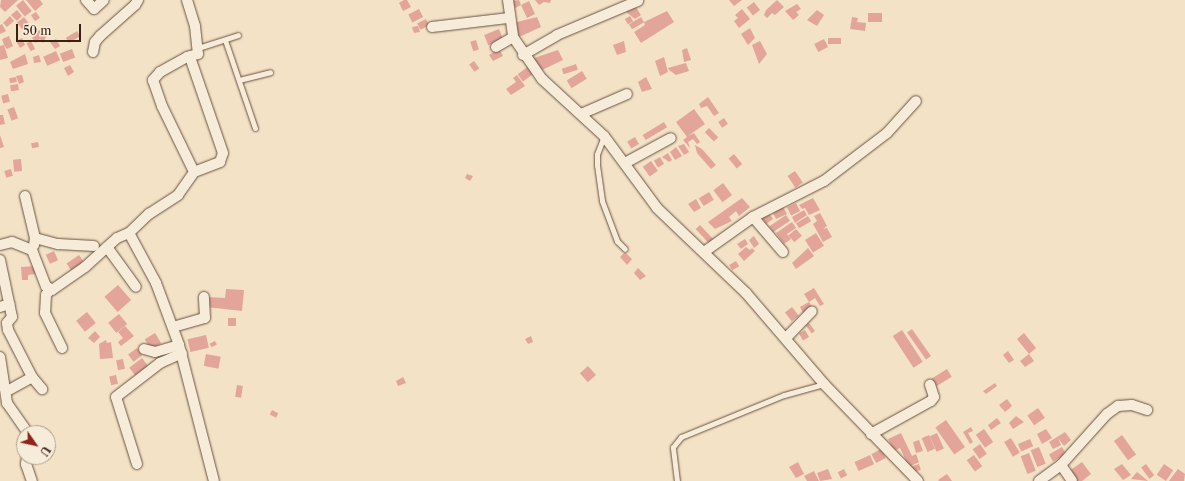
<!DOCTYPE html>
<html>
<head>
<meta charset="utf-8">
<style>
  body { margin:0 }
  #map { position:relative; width:1185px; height:481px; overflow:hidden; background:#f3e2c6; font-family:"Libre Caslon Text",serif }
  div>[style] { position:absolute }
  .building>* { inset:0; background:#e3a599; transform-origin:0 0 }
  .roads { filter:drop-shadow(0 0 1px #685140) drop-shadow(0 0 1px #685140) }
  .lane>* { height:5px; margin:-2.5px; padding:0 2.5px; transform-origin:2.5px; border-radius:2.5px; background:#f7ecda }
  .street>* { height:10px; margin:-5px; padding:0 5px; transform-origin:5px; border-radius:5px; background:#f7ecda }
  span { translate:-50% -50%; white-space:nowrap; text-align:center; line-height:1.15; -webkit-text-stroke:3.5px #f7ecda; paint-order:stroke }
  .north { position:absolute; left:16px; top:425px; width:40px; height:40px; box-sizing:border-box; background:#f7ecda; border:1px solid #ab9b8b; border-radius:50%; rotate:124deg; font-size:11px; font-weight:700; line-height:16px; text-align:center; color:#3a2114 }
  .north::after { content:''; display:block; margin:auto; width:14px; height:18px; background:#8f2418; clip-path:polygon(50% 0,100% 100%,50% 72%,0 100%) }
  .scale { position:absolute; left:16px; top:24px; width:65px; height:18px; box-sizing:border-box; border:2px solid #3a2114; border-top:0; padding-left:5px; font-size:12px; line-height:14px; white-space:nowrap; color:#3a2114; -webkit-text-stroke:3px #f7ecda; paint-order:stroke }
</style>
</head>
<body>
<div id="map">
  <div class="building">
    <div style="clip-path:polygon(1px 0,18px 0,5px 12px,0 7px)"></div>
    <div style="left:23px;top:0;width:14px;height:9px;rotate:51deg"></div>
    <div style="clip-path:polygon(26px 0,40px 0,43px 4px,35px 11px)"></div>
    <div style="clip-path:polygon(404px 0,407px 0,411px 7px,403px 11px,399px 3px)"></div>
    <div style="clip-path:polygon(519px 0,521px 5px,529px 1px,535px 14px,527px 18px,521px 5px,515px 8px,512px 1px)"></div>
    <div style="clip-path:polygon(535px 0,551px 0,550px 3px,544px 2px,539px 5px)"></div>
    <div style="clip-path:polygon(729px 0,742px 0,734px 6px)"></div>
    <div style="clip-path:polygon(777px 0,784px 7px,775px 15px,772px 13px,767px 18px,764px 15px,766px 10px)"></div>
    <div style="left:754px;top:2px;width:10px;height:9px;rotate:53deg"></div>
    <div style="clip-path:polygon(797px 4px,801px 9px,796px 12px,799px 15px,793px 20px,785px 11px)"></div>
    <div style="clip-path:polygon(635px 6px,641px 15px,635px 19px,626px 12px)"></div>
    <div style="left:419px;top:9px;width:9px;height:12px;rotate:63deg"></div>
    <div style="clip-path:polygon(742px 9px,750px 19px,739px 28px,734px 21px,738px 18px,735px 15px)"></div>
    <div style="clip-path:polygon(17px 10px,22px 16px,17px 21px,11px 15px)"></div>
    <div style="clip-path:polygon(817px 10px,824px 15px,817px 26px,807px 20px)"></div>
    <div style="clip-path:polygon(667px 11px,674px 22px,641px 43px,634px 32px,645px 25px,644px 22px)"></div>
    <div style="left:36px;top:12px;width:7px;height:6px;rotate:56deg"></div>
    <div style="left:868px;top:13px;width:14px;height:9px"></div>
    <div style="clip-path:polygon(10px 16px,14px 21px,7px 27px,3px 23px)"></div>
    <div style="left:630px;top:16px;width:6px;height:6px;rotate:59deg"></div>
    <div style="left:24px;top:17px;width:11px;height:9px;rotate:52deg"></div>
    <div style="clip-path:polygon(537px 17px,541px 27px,519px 37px,513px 23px)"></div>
    <div style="left:641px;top:17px;width:6px;height:14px;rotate:59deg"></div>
    <div style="clip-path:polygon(852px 17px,858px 18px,857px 22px,866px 23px,865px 31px,850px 29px)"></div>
    <div style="left:426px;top:19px;width:7px;height:10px;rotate:63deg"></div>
    <div style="clip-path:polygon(2px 24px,6px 31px,0 34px,0 25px)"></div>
    <div style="clip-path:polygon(418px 26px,420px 32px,414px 33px,412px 27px)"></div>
    <div style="clip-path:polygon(750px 28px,755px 38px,748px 45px,741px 34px)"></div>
    <div style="left:499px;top:29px;width:11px;height:16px;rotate:68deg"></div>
    <div style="clip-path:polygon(39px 30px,47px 35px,43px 43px,40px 39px,36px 43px,32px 38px)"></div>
    <div style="left:77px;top:31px;width:6px;height:13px;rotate:59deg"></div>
    <div style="clip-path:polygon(9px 36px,13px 46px,7px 49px,4px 45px,8px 58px,0 60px,0 46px,4px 45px,2px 39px)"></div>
    <div style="clip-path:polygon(22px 38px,25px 45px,20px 48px,16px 41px)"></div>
    <div style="left:828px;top:38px;width:13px;height:6px"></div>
    <div style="clip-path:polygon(56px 39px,60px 46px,55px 49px,50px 42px)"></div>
    <div style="left:824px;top:39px;width:9px;height:11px;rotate:63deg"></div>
    <div style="left:476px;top:40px;width:10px;height:6px;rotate:73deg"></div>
    <div style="left:31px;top:41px;width:9px;height:5px;rotate:63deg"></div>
    <div style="clip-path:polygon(624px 41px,626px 52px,617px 55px,613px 45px)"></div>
    <div style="clip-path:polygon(760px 41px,767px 54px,759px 64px,752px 45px)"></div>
    <div style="clip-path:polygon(687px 48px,691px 60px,684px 62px,682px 50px)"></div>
    <div style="left:72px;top:49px;width:9px;height:13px;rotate:69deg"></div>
    <div style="clip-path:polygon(499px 49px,503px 56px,493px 61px,489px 55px)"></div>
    <div style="clip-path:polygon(558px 50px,563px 60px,540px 71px,534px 58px)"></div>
    <div style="left:56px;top:51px;width:10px;height:14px;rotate:66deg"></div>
    <div style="clip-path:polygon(25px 54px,28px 64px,13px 69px,10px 62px)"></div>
    <div style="clip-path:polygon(39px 55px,41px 62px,34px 63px,33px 57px)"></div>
    <div style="clip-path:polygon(664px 57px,668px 72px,660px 76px,655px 61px)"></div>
    <div style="left:474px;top:61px;width:9px;height:6px;rotate:54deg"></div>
    <div style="clip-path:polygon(686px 63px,689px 71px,676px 75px,669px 70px,668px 68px)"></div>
    <div style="left:576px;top:64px;width:6px;height:15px;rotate:72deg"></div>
    <div style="clip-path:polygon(70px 65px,74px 72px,68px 76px,64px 68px)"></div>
    <div style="left:529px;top:66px;width:9px;height:14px;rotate:54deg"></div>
    <div style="left:582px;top:71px;width:9px;height:18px;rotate:58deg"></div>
    <div style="clip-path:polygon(22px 75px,24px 82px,19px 84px,16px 76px)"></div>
    <div style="clip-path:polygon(517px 75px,525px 86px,511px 95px,506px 89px,516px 82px,513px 78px)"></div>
    <div style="left:16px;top:77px;width:5px;height:7px;rotate:79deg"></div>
    <div style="clip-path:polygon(646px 77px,652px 89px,642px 92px,638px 82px)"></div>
    <div style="left:18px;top:84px;width:6px;height:8px;rotate:81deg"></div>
    <div style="left:8px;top:94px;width:8px;height:7px;rotate:76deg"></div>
    <div style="clip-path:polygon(708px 97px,719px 113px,714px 116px,707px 106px,701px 108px,699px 104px)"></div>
    <div style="left:14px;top:107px;width:12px;height:7px;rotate:70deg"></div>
    <div style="clip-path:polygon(694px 109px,705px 124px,688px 136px,694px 133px,700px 142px,697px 144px,693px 139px,688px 142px,690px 148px,683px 140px,687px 137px,676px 122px)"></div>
    <div style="clip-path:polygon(0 115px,3px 115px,5px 124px,0 125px)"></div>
    <div style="left:724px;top:118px;width:7px;height:7px;rotate:56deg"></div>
    <div style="left:664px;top:122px;width:6px;height:25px;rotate:59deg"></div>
    <div style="left:709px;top:128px;width:13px;height:6px;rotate:45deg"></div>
    <div style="clip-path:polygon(0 135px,4px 147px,0 148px)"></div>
    <div style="left:635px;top:137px;width:8px;height:9px;rotate:60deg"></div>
    <div style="left:38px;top:142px;width:5px;height:7px;rotate:79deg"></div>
    <div style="clip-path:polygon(684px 144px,689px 152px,684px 155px,678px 146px)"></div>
    <div style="clip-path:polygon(695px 145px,702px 149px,716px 165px,711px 169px,697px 153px)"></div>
    <div style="clip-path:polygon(676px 147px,682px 156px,675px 160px,670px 152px)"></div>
    <div style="clip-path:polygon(668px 153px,672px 160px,669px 162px,662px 157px)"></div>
    <div style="left:734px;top:154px;width:13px;height:7px;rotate:51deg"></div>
    <div style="left:660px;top:157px;width:8px;height:7px;rotate:60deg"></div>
    <div style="left:21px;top:159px;width:12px;height:8px;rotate:85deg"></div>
    <div style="left:651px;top:161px;width:12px;height:10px;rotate:55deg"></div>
    <div style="left:11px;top:169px;width:7px;height:7px;rotate:74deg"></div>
    <div style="left:795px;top:171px;width:14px;height:9px;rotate:56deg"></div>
    <div style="clip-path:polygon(467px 174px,473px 176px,470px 181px,465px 178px)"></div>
    <div style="left:723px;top:183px;width:15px;height:12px;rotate:53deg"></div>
    <div style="left:709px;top:192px;width:9px;height:12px;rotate:58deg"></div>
    <div style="clip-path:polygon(742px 198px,750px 207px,739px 216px,736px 211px,729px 217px,732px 221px,715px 229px,708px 222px)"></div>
    <div style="clip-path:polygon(813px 198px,820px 210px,809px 215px,805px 208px,802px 209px,799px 205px)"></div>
    <div style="clip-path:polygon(696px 199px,701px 208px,694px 212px,688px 204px)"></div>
    <div style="left:796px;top:203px;width:9px;height:10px;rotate:63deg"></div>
    <div style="clip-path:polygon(783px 207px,787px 214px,776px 219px,773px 213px)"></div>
    <div style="clip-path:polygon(804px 210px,807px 215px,795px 223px,792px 217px)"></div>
    <div style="clip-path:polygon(768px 212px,773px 219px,766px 224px,761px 216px)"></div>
    <div style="clip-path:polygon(820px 213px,827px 226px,823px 229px,827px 228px,832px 237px,823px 242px,813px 224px,817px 221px,814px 216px)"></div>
    <div style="left:786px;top:215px;width:7px;height:20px;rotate:56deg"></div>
    <div style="left:808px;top:216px;width:6px;height:14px;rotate:59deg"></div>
    <div style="clip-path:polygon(792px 222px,796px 228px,787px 234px,791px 239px,784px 244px,776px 233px)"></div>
    <div style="left:700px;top:225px;width:21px;height:6px;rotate:47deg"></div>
    <div style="left:796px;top:229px;width:9px;height:10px;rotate:49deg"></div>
    <div style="left:816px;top:233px;width:15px;height:13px;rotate:58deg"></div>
    <div style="clip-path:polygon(754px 236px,759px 244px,754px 248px,749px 240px)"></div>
    <div style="clip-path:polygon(745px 239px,748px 244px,741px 249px,737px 244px)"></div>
    <div style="clip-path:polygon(746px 247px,750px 250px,752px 248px,755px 251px,744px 261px,738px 254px)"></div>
    <div style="clip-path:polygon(808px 248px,814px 256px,796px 269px,792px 263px)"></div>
    <div style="left:54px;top:251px;width:10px;height:9px;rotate:66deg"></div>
    <div style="clip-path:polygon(625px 252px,632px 259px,627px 265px,620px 257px)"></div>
    <div style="left:79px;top:255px;width:11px;height:15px;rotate:56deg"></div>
    <div style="left:736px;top:261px;width:6px;height:8px;rotate:59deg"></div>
    <div style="clip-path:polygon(36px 266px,36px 274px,28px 275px,28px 280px,22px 280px,21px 267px)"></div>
    <div style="clip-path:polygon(638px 268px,646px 276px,640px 280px,634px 273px)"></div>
    <div style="left:118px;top:285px;width:20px;height:18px;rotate:49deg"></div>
    <div style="clip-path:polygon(814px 288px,824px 304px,820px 306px,815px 298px,809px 302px,804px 294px)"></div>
    <div style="clip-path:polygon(226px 289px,244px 290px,242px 311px,206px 307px,207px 297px,225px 298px)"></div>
    <div style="clip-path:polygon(809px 302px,812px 307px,803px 313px,800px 307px)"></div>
    <div style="left:792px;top:307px;width:11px;height:9px;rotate:52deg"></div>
    <div style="left:87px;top:312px;width:14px;height:14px;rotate:51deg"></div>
    <div style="left:119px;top:314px;width:13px;height:14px;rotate:51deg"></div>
    <div style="left:228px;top:318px;width:8px;height:8px"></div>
    <div style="left:809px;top:323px;width:10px;height:4px;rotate:53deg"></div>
    <div style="clip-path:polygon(125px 326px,134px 336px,121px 346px,118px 342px,123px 338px,118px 332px)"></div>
    <div style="left:912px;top:329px;width:33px;height:6px;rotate:55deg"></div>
    <div style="left:805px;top:330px;width:8px;height:7px;rotate:60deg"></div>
    <div style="left:902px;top:330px;width:38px;height:11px;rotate:57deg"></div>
    <div style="clip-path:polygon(95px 331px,100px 337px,94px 343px,88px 338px)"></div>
    <div style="left:155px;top:333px;width:12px;height:12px;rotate:59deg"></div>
    <div style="clip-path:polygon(1024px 333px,1036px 348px,1029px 354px,1034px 361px,1025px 367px,1020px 361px,1029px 354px,1017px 339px)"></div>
    <div style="left:206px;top:335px;width:13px;height:19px;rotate:77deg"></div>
    <div style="clip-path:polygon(531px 336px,533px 342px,528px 344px,525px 339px)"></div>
    <div style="clip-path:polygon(106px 340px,107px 343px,111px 342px,113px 358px,100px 359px,99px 344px)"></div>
    <div style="left:215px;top:341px;width:4px;height:6px;rotate:63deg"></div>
    <div style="left:137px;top:348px;width:9px;height:11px;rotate:54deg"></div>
    <div style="clip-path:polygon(1008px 351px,1014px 360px,1009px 363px,1003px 355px)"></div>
    <div style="left:206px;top:354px;width:15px;height:12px;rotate:11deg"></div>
    <div style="left:142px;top:358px;width:10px;height:16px;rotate:53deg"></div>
    <div style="left:123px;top:359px;width:10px;height:7px;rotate:79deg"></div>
    <div style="left:588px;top:366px;width:12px;height:11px;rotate:48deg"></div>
    <div style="left:947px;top:369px;width:9px;height:18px;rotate:58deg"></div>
    <div style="left:116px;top:375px;width:9px;height:7px;rotate:77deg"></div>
    <div style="clip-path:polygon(403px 377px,406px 383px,398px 386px,396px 381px)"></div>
    <div style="clip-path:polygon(995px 383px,997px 386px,986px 394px,983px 391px)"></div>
    <div style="left:237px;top:385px;width:6px;height:12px;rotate:9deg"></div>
    <div style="clip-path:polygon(1007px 399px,1012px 406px,1005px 412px,999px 405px)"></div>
    <div style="left:1038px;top:408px;width:12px;height:13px;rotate:55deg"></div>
    <div style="left:272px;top:410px;width:7px;height:5px;rotate:27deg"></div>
    <div style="clip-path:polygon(1016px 416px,1024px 422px,1013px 429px,1009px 423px)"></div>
    <div style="clip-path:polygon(997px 418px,1001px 423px,991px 430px,988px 425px)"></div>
    <div style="left:946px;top:420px;width:33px;height:13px;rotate:55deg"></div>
    <div style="clip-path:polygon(971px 427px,973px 431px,968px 433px,973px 442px,970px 444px,963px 432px)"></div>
    <div style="left:984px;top:429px;width:16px;height:10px;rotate:55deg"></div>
    <div style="clip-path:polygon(1046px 429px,1052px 438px,1042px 444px,1037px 434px)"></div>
    <div style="clip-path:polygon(1065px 432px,1071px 440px,1064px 446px,1058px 438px,1061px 445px,1053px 449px,1049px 442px)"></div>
    <div style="clip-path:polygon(901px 433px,912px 456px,916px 454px,919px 462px,909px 467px,900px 448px,894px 451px,888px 439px)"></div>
    <div style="left:937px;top:433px;width:17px;height:8px;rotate:66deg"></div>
    <div style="left:929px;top:435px;width:15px;height:8px;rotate:67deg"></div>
    <div style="left:1122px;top:435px;width:24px;height:10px;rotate:54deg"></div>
    <div style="left:1011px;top:438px;width:17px;height:8px;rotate:59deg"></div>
    <div style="left:1030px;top:439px;width:8px;height:13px;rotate:67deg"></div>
    <div style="clip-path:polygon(919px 440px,923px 451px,916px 453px,913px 442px)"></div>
    <div style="left:980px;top:444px;width:12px;height:9px;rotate:55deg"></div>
    <div style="left:1039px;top:447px;width:18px;height:9px;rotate:68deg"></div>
    <div style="left:1062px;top:447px;width:8px;height:15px;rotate:60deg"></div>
    <div style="left:881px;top:449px;width:10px;height:11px;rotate:61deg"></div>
    <div style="left:1029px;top:453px;width:19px;height:9px;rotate:69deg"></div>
    <div style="left:870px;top:455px;width:10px;height:17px;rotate:66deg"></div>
    <div style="left:974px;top:455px;width:14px;height:9px;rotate:54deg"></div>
    <div style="clip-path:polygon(798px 462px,804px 474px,796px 478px,789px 467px)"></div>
    <div style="clip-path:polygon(1082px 462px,1091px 474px,1082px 481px,1076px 481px,1069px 471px)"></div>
    <div style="left:919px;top:464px;width:6px;height:11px;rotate:72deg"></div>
    <div style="clip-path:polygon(1122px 464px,1131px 475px,1123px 480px,1114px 469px)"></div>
    <div style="left:1146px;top:464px;width:14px;height:6px;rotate:54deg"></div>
    <div style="left:1164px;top:464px;width:11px;height:13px;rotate:34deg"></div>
    <div style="clip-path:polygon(828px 469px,832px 479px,820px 481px,817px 473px)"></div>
    <div style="left:844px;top:469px;width:7px;height:7px;rotate:63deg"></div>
    <div style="clip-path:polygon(1178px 469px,1185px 474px,1184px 481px,1169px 481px)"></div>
    <div style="clip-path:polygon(814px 471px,819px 481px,807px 481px,804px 476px)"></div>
    <div style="clip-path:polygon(1137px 472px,1148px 481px,1131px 479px)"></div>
    <div style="clip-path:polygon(947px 474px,952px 481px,939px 481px,938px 480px)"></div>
  </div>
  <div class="roads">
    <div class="lane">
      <div style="left:225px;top:40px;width:93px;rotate:71.2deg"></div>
      <div style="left:198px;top:48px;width:42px;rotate:-18deg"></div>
      <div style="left:239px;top:80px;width:32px;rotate:-14deg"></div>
      <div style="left:604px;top:136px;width:19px;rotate:111deg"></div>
      <div style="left:597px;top:154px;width:11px;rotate:90deg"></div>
      <div style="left:597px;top:165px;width:36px;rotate:82deg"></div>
      <div style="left:602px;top:201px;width:43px;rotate:69.4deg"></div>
      <div style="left:617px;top:241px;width:11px;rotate:45deg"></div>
      <div style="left:677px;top:481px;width:34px;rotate:-97deg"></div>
      <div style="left:673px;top:447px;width:13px;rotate:-51deg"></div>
      <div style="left:681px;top:437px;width:111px;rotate:-22.2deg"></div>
      <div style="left:784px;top:395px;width:41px;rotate:-15.4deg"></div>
    </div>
    <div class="street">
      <div style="left:86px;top:0;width:12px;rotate:48deg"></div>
      <div style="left:94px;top:9px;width:13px;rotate:-42deg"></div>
      <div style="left:187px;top:0;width:27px;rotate:73deg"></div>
      <div style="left:195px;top:26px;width:28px;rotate:84deg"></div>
      <div style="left:198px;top:54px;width:11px;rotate:165deg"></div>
      <div style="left:187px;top:57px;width:31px;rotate:151deg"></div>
      <div style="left:160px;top:72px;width:11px;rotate:131deg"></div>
      <div style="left:153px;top:80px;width:28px;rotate:71deg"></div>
      <div style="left:162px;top:106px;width:73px;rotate:64.1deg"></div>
      <div style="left:194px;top:172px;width:28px;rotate:-21deg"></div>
      <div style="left:220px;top:162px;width:9px;rotate:-72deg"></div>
      <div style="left:223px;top:153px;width:102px;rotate:-109deg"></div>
      <div style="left:508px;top:0;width:37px;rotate:82deg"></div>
      <div style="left:513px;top:37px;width:51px;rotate:55.4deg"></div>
      <div style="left:542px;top:79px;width:84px;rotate:42.6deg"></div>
      <div style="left:604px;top:136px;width:89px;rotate:53.6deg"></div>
      <div style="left:657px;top:208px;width:123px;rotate:43.7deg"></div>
      <div style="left:746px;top:293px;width:120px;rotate:49.4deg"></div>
      <div style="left:824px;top:384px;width:135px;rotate:45.9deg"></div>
      <div style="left:432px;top:27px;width:78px;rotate:-6.7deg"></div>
      <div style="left:496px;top:47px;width:20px;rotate:-30deg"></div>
      <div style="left:93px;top:52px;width:10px;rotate:-79deg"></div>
      <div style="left:95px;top:42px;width:8px;rotate:-50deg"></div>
      <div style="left:100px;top:36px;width:47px;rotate:-41.5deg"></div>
      <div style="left:135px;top:5px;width:6px;rotate:-59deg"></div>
      <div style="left:523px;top:55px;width:39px;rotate:-30deg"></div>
      <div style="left:557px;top:35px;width:88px;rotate:-22.8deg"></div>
      <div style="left:581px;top:114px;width:50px;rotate:-23.5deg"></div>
      <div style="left:625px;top:163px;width:52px;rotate:-28.5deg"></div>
      <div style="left:25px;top:196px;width:43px;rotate:76.6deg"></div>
      <div style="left:35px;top:238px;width:7px;rotate:98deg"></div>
      <div style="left:753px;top:217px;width:46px;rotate:49.4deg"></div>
      <div style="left:129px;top:233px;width:57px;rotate:61.6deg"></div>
      <div style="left:156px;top:283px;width:66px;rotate:69.6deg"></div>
      <div style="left:179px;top:345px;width:140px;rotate:75.6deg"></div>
      <div style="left:35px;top:238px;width:24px;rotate:15deg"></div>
      <div style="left:58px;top:244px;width:36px;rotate:3deg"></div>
      <div style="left:0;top:245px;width:12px;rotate:-14deg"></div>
      <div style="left:12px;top:242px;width:22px;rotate:22deg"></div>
      <div style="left:32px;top:250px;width:39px;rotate:69deg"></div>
      <div style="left:46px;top:286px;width:7px;rotate:34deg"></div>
      <div style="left:52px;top:290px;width:40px;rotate:-34.9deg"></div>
      <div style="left:85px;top:267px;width:43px;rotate:-42.2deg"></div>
      <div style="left:117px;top:238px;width:13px;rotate:-23deg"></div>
      <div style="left:129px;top:233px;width:28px;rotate:-44deg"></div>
      <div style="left:149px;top:214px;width:35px;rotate:-33deg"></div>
      <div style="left:178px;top:195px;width:28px;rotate:-55deg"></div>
      <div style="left:107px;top:247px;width:49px;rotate:54.1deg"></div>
      <div style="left:704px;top:252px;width:60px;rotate:-35.5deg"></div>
      <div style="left:753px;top:217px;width:80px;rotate:-26.9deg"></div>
      <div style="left:824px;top:181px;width:79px;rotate:-37.3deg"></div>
      <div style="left:887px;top:133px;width:43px;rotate:-47.8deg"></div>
      <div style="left:0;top:260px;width:58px;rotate:78.1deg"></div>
      <div style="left:12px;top:317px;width:8px;rotate:130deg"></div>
      <div style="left:7px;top:323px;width:7px;rotate:82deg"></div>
      <div style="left:8px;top:330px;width:53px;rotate:62.9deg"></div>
      <div style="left:32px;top:377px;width:16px;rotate:50deg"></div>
      <div style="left:50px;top:290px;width:6px;rotate:129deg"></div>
      <div style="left:46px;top:295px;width:18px;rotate:93deg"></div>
      <div style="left:45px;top:313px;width:39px;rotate:64deg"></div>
      <div style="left:0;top:307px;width:10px;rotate:-17deg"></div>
      <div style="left:173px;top:327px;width:33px;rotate:-16deg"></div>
      <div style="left:205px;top:318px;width:21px;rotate:-93deg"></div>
      <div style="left:786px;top:338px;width:37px;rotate:-46deg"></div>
      <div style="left:144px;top:349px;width:11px;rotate:15deg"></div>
      <div style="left:155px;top:352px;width:25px;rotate:-16deg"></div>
      <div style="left:0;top:357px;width:47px;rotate:81.3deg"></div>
      <div style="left:7px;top:403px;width:37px;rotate:55deg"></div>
      <div style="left:9px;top:390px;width:26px;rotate:-29deg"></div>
      <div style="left:871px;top:434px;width:68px;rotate:-28.8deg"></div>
      <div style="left:931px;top:401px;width:5px;rotate:-53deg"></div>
      <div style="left:934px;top:397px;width:13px;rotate:-108deg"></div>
      <div style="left:27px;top:457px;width:7px;rotate:98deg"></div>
      <div style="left:26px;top:464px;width:18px;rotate:71deg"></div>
      <div style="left:137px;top:464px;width:70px;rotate:-107.4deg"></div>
      <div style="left:116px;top:397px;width:56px;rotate:-37.7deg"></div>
      <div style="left:160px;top:363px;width:24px;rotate:-24deg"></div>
      <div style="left:1061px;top:465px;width:19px;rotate:55deg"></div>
      <div style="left:1039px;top:481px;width:27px;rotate:-36deg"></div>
      <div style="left:1061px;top:465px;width:69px;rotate:-48deg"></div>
      <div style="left:1107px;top:414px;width:14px;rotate:-36deg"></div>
      <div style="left:1118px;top:406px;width:14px;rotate:-4deg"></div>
      <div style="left:1132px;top:405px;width:16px;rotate:18deg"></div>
    </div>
  </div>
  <div class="north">U</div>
  <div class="scale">50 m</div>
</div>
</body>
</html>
